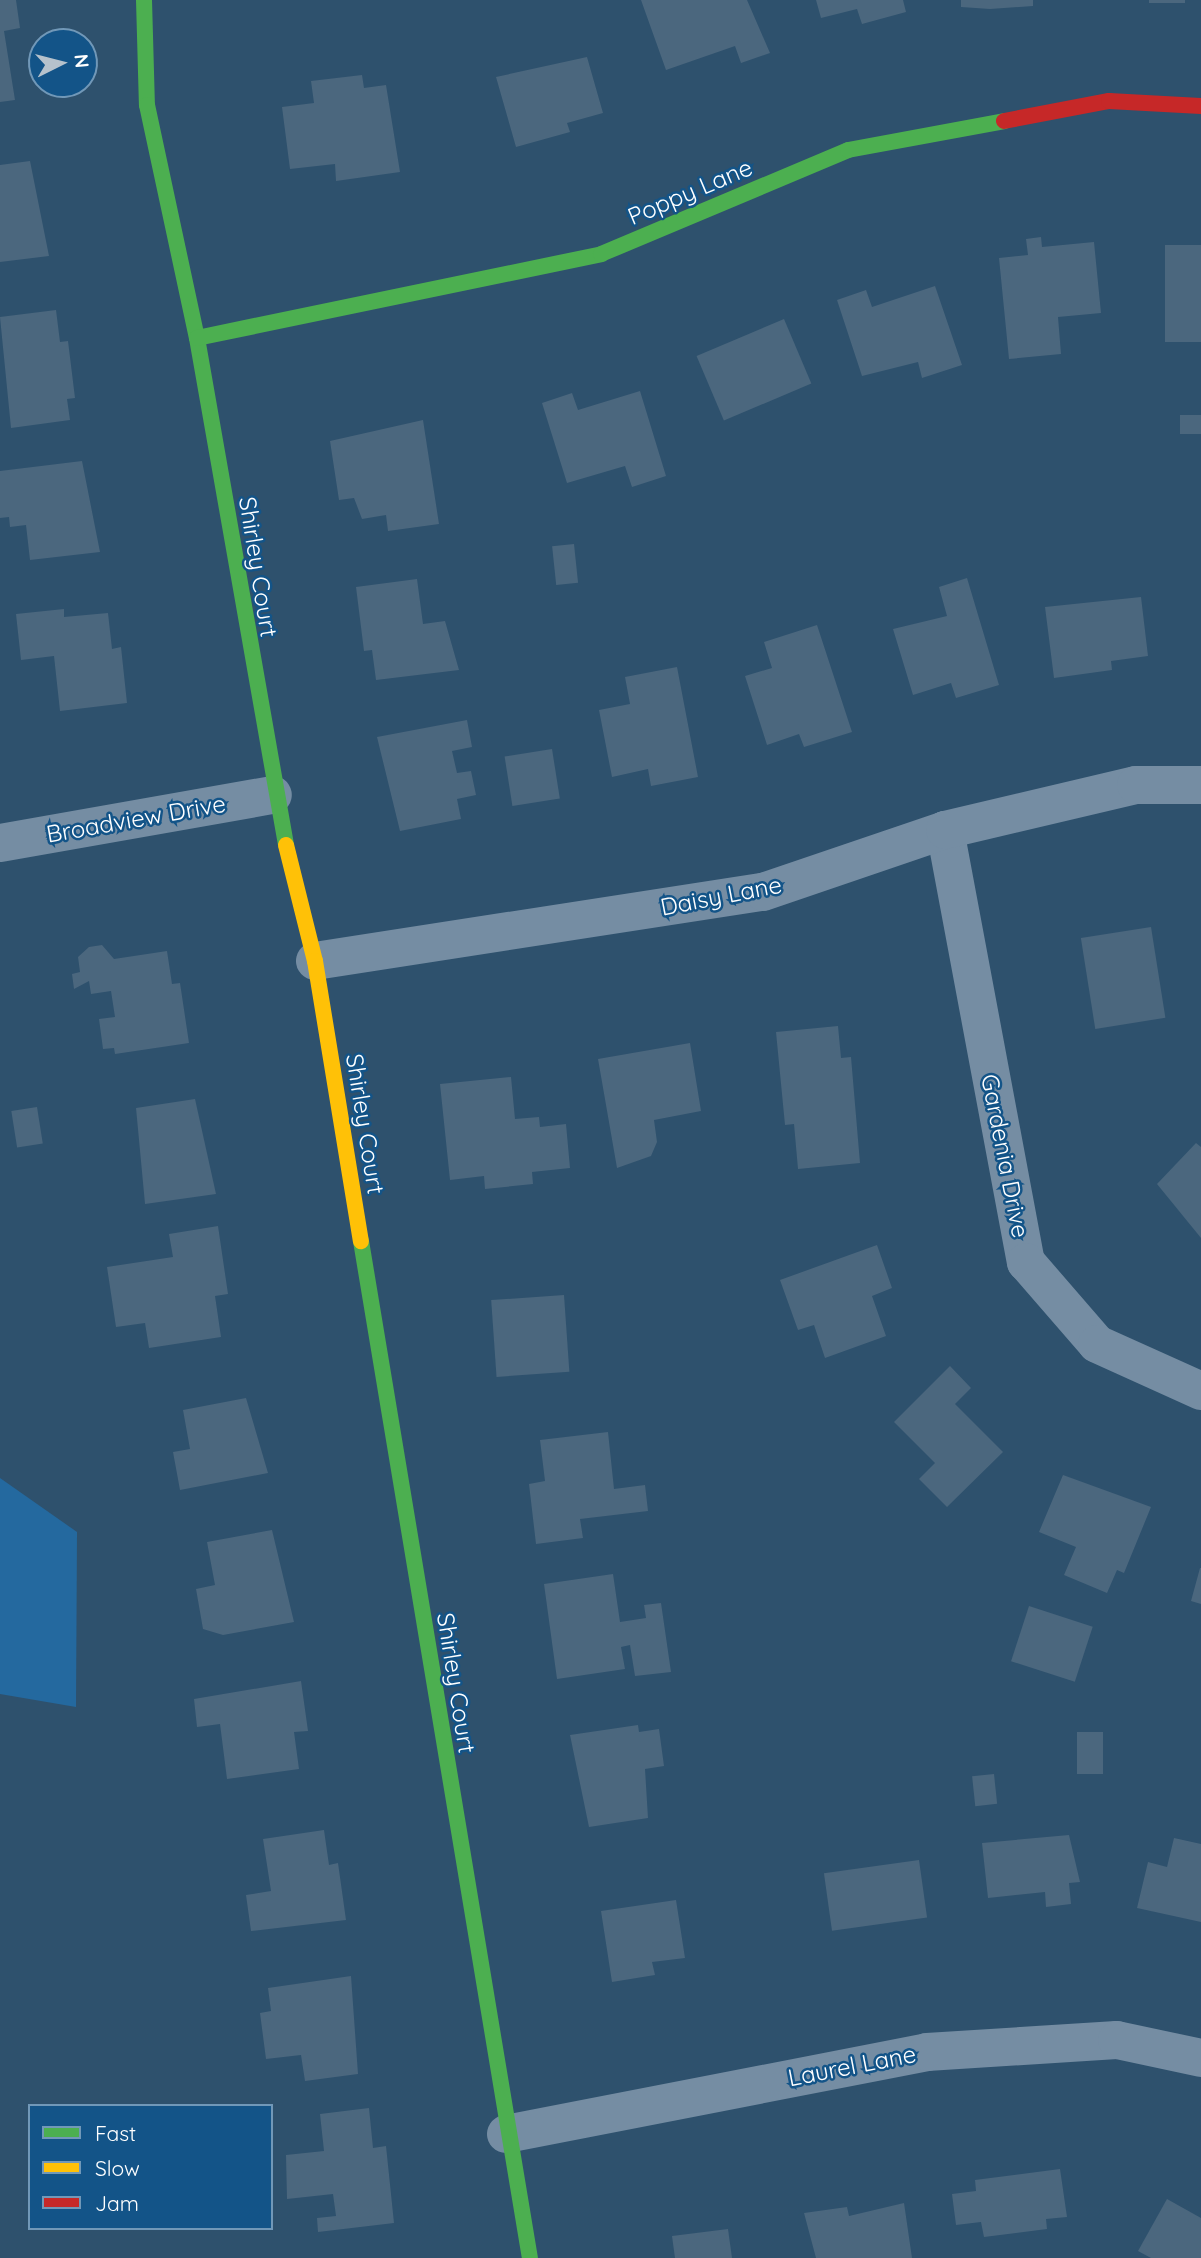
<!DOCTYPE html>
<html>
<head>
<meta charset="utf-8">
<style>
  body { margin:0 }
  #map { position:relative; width:1201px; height:2258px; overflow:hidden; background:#2e516d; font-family:Quicksand,sans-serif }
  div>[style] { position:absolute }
  .green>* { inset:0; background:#24699f }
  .building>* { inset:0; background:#4b677e; transform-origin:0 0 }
  .street>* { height:38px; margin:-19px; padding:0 19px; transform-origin:19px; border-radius:19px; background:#758da3 }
  .fast>* { height:16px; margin:-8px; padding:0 8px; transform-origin:8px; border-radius:8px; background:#4caf50 }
  .slow>* { height:16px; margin:-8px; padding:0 8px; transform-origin:8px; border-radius:8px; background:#ffc107 }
  .jam>* { height:16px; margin:-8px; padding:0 8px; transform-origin:8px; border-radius:8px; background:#c62828 }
  span { translate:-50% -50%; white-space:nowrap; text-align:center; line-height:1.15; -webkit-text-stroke:5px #135488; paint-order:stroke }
  .street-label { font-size:24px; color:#fff }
  .legend { position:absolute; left:28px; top:2104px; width:245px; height:126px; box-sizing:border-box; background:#135488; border:2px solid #7198b8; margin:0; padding:9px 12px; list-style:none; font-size:21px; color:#fff }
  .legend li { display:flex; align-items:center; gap:14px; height:35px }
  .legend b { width:35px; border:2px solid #7198b8 }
  .north { position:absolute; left:28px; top:28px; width:70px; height:70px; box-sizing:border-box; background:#135488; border:2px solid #7198b8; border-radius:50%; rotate:84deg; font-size:19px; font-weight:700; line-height:28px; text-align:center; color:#fff }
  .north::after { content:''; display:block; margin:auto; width:24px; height:32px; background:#b6c2cc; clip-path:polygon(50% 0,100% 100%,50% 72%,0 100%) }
</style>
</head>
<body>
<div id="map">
  <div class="green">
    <div style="clip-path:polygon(0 1478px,77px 1532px,76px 1707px,0 1694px)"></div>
  </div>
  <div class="building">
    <div style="clip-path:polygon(0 0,16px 0,20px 28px,4px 31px,15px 100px,0 102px)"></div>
    <div style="clip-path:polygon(641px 0,747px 0,770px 53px,741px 63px,735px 46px,666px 70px)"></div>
    <div style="clip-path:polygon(816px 0,903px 0,906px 12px,862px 24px,857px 9px,821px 18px)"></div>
    <div style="clip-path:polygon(961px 0,1033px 0,1033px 6px,990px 9px,961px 7px)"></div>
    <div style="left:1149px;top:0;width:36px;height:3px"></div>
    <div style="clip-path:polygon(587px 57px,603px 113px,567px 123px,570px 132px,516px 147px,496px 77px)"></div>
    <div style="clip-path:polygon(362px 75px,364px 88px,386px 85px,400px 172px,336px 181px,335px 164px,290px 169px,282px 107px,314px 103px,311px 81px)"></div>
    <div style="clip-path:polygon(30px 161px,49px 256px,0 262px,0 165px)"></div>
    <div style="clip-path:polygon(1041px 237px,1042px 247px,1094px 242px,1101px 313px,1058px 317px,1061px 354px,1009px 359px,999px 258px,1028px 255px,1026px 239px)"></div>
    <div style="left:1201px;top:245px;width:97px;height:36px;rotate:90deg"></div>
    <div style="clip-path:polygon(935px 286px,962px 365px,922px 378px,918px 362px,862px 376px,837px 300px,866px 290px,872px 307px)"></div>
    <div style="clip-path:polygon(56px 310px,60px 342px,68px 341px,75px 398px,67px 399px,70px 420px,11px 428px,0 317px)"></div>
    <div style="left:784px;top:319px;width:70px;height:95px;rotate:67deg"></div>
    <div style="clip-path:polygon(640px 391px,666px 476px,632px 487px,625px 466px,567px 483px,542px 403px,572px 393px,578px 410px)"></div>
    <div style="left:1201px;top:415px;width:19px;height:21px;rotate:90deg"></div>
    <div style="clip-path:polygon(423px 420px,439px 524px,388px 531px,386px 515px,362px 519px,354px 498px,339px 500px,330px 441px)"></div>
    <div style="clip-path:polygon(82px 461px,100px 552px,30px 560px,26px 525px,10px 527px,9px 517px,0 518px,0 471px)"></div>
    <div style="left:574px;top:544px;width:39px;height:22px;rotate:84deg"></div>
    <div style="clip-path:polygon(967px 578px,999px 685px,956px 698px,951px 683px,913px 695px,893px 629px,947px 616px,939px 587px)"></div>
    <div style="clip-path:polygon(417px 579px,423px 624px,445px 621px,459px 670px,376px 680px,372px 650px,364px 651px,356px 587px)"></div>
    <div style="clip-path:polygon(1141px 597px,1148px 656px,1111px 661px,1112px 670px,1054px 678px,1045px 607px)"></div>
    <div style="clip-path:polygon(64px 609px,64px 617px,108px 613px,112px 649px,121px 647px,127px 703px,60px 711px,54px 656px,21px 660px,16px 614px)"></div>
    <div style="clip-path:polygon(817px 625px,852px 732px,804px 747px,799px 734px,767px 745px,745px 676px,772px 668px,764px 642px)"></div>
    <div style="clip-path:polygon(677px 667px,698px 777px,651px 786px,648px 769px,612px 777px,599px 710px,630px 704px,625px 677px)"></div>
    <div style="clip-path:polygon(467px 720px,472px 747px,452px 751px,457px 773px,471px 771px,476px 795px,457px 799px,461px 819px,400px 831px,377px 737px)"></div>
    <div style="left:552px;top:749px;width:50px;height:48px;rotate:81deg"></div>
    <div style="left:1151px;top:927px;width:92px;height:71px;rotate:81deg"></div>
    <div style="clip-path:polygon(102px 945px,114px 959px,167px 951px,172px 984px,180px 983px,189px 1043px,115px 1054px,114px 1048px,103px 1049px,99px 1019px,115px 1017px,111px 991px,91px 994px,89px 981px,74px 989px,72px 974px,80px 972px,78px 957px,89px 947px)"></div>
    <div style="clip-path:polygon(838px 1026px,841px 1058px,851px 1057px,860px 1163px,798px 1169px,794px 1124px,785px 1125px,776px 1032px)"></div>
    <div style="clip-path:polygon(690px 1043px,701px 1111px,654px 1120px,657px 1142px,651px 1156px,617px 1168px,598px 1059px)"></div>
    <div style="clip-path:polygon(511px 1077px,515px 1119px,539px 1117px,540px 1127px,566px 1124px,570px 1168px,532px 1172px,533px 1184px,485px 1189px,484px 1176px,450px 1180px,440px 1084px)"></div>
    <div style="clip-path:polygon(195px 1099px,216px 1194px,145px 1204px,136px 1108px)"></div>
    <div style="left:37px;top:1107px;width:37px;height:26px;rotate:81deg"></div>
    <div style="clip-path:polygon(1196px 1143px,1201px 1147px,1201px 1238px,1157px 1184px)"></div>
    <div style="clip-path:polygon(218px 1226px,228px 1294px,215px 1296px,221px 1337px,149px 1348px,145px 1323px,116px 1327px,107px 1267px,173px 1257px,169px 1234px)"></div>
    <div style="clip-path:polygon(877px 1245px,892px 1288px,872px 1296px,886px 1336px,825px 1358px,814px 1325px,798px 1330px,780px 1280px)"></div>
    <div style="left:564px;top:1295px;width:77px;height:73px;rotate:86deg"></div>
    <div style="clip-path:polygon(950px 1366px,971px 1388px,955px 1404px,1003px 1452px,947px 1507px,919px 1479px,935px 1463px,894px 1422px)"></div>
    <div style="clip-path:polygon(246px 1398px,268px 1473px,180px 1490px,173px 1452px,190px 1449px,183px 1410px)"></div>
    <div style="clip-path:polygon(608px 1432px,614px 1489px,645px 1485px,648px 1511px,580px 1519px,583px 1538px,536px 1544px,529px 1484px,545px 1481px,540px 1440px)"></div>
    <div style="clip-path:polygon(1063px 1475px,1151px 1507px,1124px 1573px,1117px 1570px,1107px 1593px,1064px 1575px,1076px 1547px,1039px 1532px)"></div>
    <div style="clip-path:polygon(272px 1530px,294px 1622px,223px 1635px,203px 1629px,196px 1589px,215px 1585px,207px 1542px)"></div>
    <div style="clip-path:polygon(1200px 1568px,1201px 1568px,1201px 1604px,1191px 1601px)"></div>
    <div style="clip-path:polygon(613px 1574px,620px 1622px,646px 1618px,644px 1605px,661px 1603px,671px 1672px,635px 1676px,630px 1645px,621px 1647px,625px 1669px,557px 1679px,544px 1584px)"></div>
    <div style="left:1029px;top:1606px;width:67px;height:58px;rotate:18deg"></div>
    <div style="clip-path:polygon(301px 1681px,308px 1731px,294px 1732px,299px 1769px,227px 1779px,220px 1724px,197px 1727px,194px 1699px)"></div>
    <div style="clip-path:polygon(638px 1725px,639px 1732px,659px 1729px,664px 1766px,645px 1769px,648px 1818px,589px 1827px,570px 1735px)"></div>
    <div style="left:1077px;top:1732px;width:26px;height:42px"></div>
    <div style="left:994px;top:1774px;width:30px;height:22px;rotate:84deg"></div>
    <div style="clip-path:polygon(324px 1830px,329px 1865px,338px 1863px,346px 1920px,251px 1931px,246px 1895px,271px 1891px,263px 1839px)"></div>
    <div style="clip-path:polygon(1069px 1835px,1080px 1882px,1069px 1883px,1071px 1904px,1046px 1907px,1045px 1892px,988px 1898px,982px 1843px)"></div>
    <div style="clip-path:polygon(1174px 1838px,1201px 1844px,1201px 1922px,1137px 1908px,1148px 1862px,1167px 1867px)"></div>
    <div style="left:919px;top:1860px;width:58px;height:96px;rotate:82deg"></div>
    <div style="clip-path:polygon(676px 1900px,685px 1958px,652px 1962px,655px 1975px,612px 1982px,601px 1911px)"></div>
    <div style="clip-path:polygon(351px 1976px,358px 2074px,305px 2081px,301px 2055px,266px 2059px,260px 2013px,271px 2011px,268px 1988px)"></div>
    <div style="clip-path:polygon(369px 2108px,373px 2148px,386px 2146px,394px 2223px,318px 2232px,317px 2218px,336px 2216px,333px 2194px,287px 2199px,286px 2155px,324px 2151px,320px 2114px)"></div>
    <div style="clip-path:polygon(1060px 2169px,1067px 2217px,1046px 2219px,1047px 2229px,984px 2237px,981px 2222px,956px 2225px,952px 2194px,976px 2191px,975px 2180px)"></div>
    <div style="clip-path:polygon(1167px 2199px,1201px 2218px,1201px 2258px,1151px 2258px,1138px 2251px)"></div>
    <div style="clip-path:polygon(904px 2203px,912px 2258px,816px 2258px,804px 2213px,847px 2207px,849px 2216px)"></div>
    <div style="clip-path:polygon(728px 2229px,732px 2258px,675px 2258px,672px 2236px)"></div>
  </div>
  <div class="street">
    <div style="left:945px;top:830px;width:440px;rotate:79.4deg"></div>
    <div style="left:1026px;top:1262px;width:108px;rotate:49.1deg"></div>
    <div style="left:1097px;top:1344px;width:114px;rotate:24.3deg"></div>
    <div style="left:0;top:843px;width:277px;rotate:-10deg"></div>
    <div style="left:315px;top:961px;width:453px;rotate:-8.8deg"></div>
    <div style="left:763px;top:892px;width:192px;rotate:-18.8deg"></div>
    <div style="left:945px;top:830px;width:196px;rotate:-13.3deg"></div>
    <div style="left:1136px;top:785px;width:65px"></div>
    <div style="left:506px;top:2134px;width:429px;rotate:-11deg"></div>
    <div style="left:927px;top:2052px;width:190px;rotate:-3.6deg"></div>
    <div style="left:1117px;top:2040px;width:86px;rotate:12.1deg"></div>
  </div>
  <div class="fast">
    <div style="left:144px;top:0;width:105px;rotate:88.4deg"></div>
    <div style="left:147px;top:105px;width:238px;rotate:77.9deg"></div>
    <div style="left:197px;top:338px;width:515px;rotate:80.04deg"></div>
    <div style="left:197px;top:338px;width:413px;rotate:-11.7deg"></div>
    <div style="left:601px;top:254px;width:268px;rotate:-22.8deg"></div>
    <div style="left:848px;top:150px;width:159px;rotate:-10.5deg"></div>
    <div style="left:361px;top:1241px;width:1031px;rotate:80.57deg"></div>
  </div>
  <div class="slow">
    <div style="left:286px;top:845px;width:120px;rotate:76deg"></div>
    <div style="left:315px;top:961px;width:284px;rotate:80.7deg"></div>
  </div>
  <div class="jam">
    <div style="left:1004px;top:121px;width:107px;rotate:-10.8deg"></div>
    <div style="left:1109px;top:101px;width:92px;rotate:3.1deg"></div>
  </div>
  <div class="street-label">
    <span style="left:690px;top:192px;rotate:-23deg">Poppy Lane</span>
    <span style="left:258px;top:567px;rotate:81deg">Shirley Court</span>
    <span style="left:136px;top:819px;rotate:-10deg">Broadview Drive</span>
    <span style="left:721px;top:896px;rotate:-11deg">Daisy Lane</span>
    <span style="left:365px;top:1124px;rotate:81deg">Shirley Court</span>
    <span style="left:1005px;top:1156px;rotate:79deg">Gardenia Drive</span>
    <span style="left:456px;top:1683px;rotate:81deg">Shirley Court</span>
    <span style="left:852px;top:2066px;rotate:-11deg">Laurel Lane</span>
  </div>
  <ul class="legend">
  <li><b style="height:9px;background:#4caf50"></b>Fast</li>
  <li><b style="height:9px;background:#ffc107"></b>Slow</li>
  <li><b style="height:9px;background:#c62828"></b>Jam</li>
  </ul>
  <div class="north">N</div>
</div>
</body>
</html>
